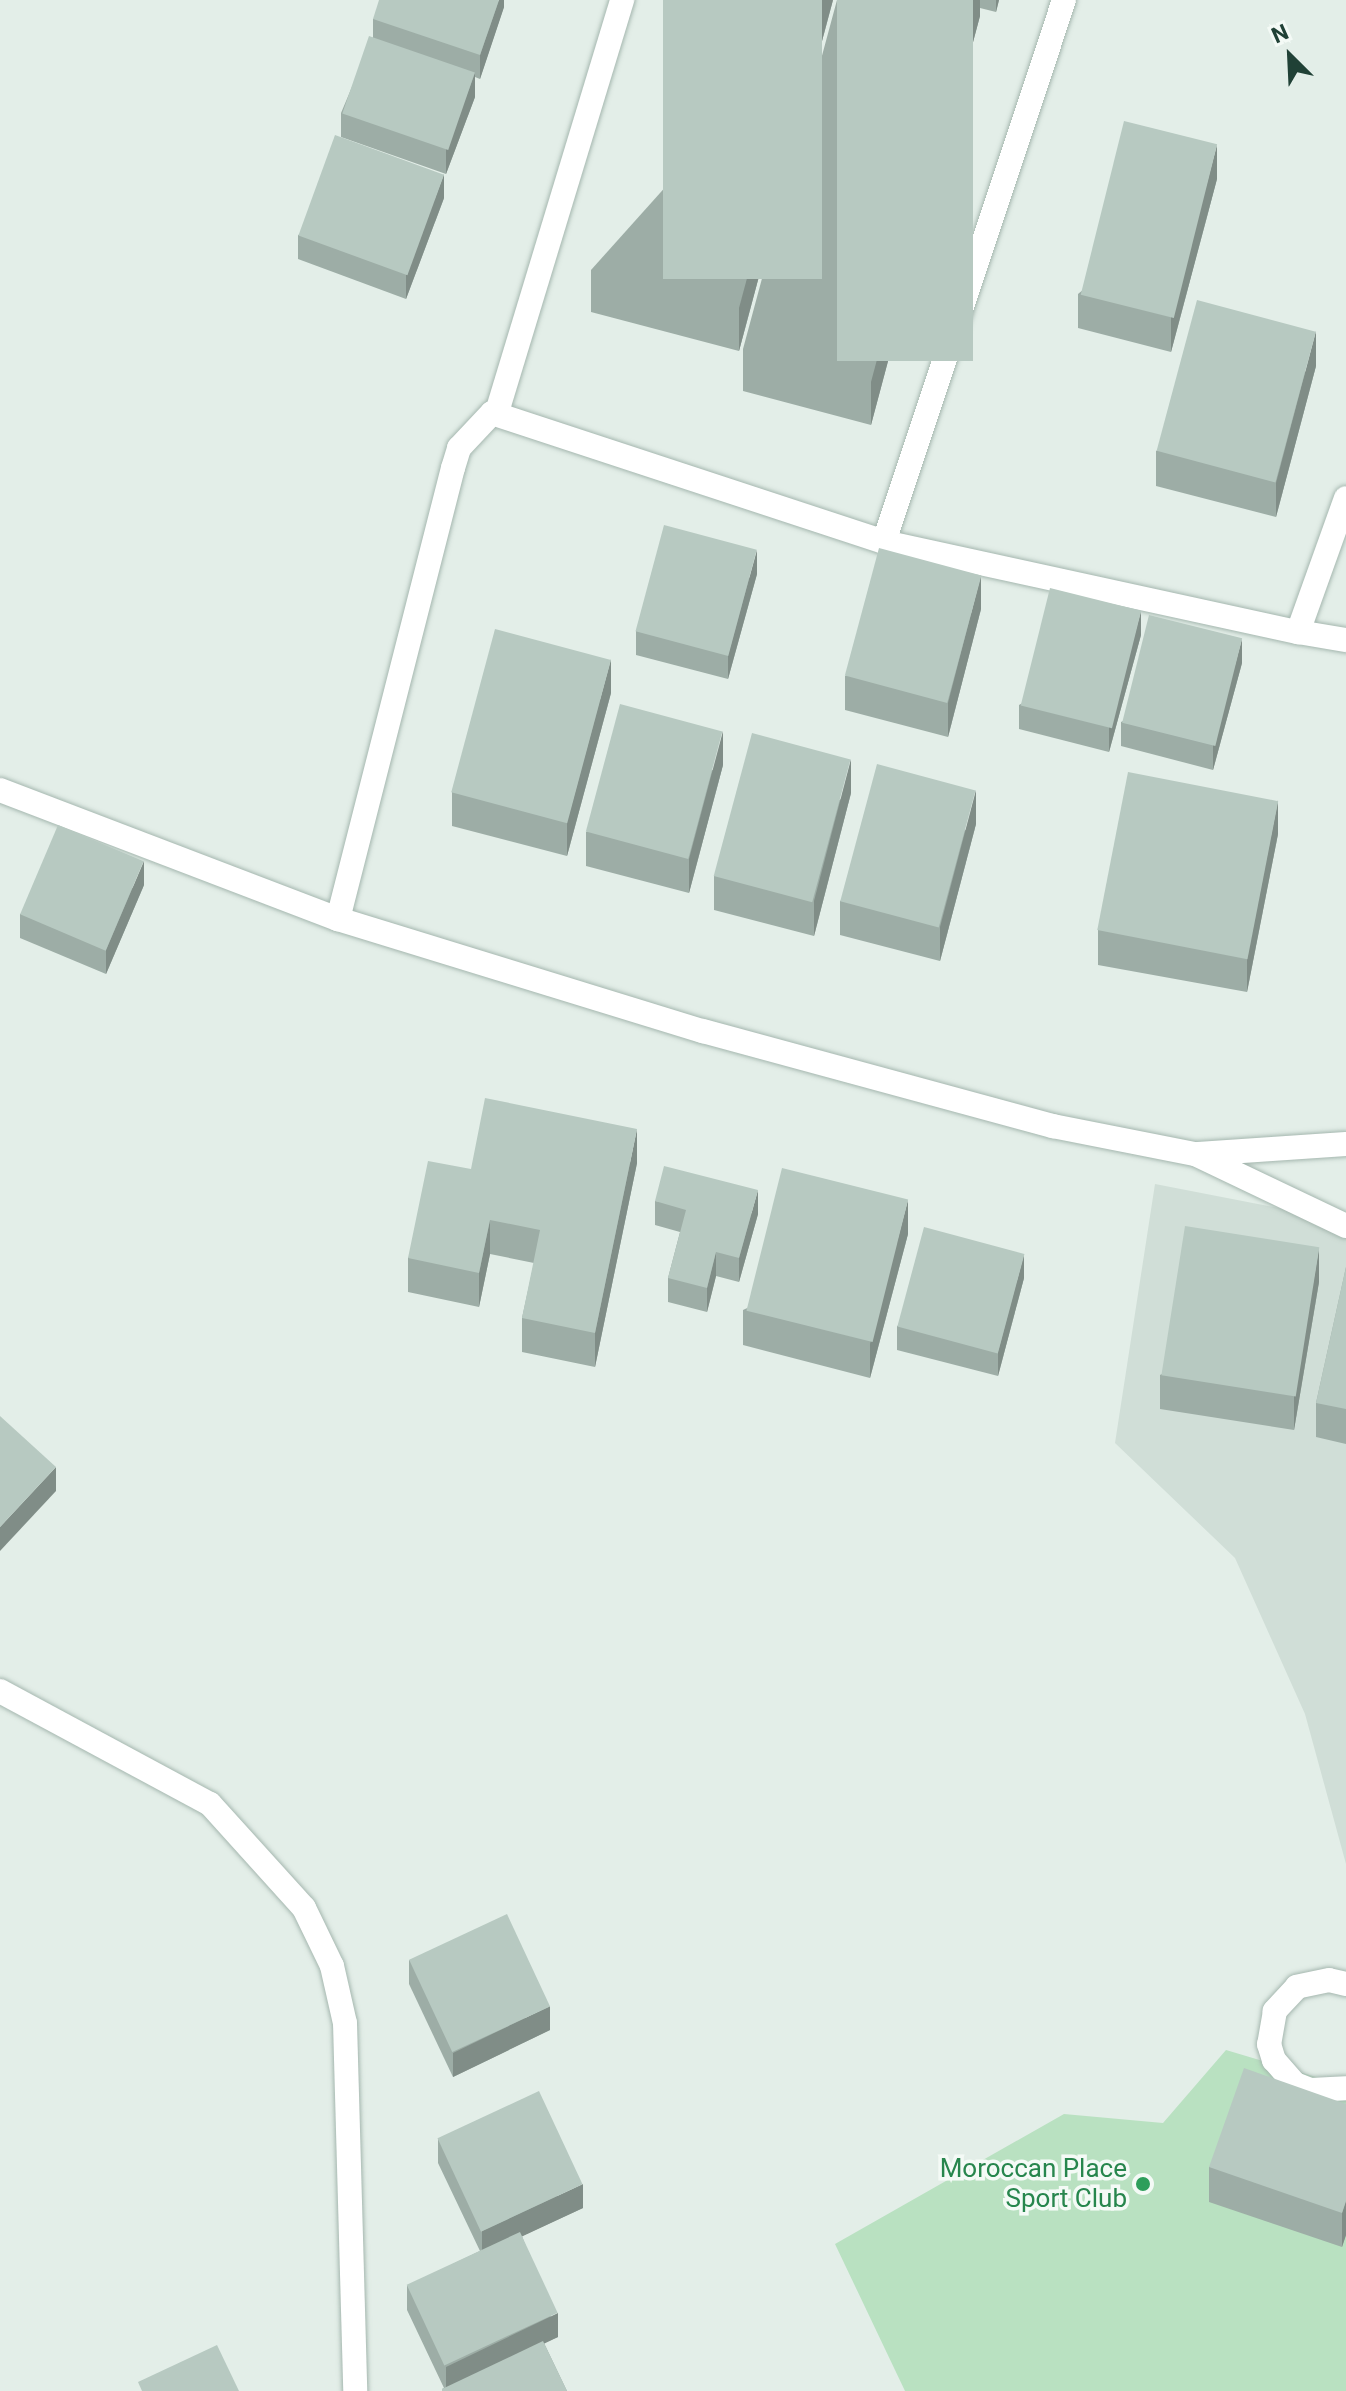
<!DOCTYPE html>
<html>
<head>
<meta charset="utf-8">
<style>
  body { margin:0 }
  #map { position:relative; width:1346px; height:2391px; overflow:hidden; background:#e3eee8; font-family:Roboto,sans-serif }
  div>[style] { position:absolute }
  .built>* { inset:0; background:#d0ded7 }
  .green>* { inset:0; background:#b9e1c1 }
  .roads { filter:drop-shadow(0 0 2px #a5b7af) drop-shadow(0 0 2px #a5b7af) }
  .minor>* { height:24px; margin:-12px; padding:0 12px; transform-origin:12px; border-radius:12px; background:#fff }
  .wall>* { inset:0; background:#9dada6 }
  .shaded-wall>* { inset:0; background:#808d87 }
  .building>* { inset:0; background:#b7c9c1; transform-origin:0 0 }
  .dots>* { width:22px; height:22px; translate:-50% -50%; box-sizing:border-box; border:4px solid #f4faf6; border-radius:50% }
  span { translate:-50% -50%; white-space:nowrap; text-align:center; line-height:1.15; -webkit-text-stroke:7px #f4faf6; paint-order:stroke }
  .leisure-label { font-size:26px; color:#27864d }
  .right { translate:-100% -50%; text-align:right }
  .north { position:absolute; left:1250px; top:16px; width:80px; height:80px; -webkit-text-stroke:6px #f4faf6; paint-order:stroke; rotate:336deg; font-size:22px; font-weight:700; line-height:32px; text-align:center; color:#204136 }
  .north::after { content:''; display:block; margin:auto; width:28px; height:36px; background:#204136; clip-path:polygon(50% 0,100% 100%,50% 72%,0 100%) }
</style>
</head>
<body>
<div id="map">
  <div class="built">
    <div style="clip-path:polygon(1155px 1184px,1346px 1221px,1346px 1864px,1305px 1714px,1235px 1558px,1115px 1443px)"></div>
  </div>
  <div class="green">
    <div style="clip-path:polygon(1226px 2050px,1346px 2086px,1346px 2391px,905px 2391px,835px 2244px,1064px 2114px,1163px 2123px)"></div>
  </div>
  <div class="roads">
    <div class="minor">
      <div style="left:497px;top:412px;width:431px;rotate:-73.1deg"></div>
      <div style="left:884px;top:542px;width:571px;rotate:-71.63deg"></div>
      <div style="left:1298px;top:632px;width:49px;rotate:9.5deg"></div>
      <div style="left:0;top:790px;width:362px;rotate:20.9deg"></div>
      <div style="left:338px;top:919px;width:382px;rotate:17.1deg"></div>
      <div style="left:703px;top:1031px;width:363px;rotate:15.2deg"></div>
      <div style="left:1053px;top:1126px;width:145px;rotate:11.2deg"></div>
      <div style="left:1195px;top:1154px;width:167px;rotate:25.5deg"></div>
      <div style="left:338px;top:919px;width:465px;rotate:-75.7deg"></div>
      <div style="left:453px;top:468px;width:21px;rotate:-73deg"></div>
      <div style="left:459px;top:448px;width:48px;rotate:-46.7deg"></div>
      <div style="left:492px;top:413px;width:413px;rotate:18.2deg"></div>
      <div style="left:884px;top:542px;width:424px;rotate:12.3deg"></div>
      <div style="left:1298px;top:632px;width:142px;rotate:-70.3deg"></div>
      <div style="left:1198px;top:1154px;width:148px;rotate:-3.9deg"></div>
      <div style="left:0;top:1691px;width:238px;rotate:28.3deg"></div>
      <div style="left:210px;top:1804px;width:140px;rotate:47.9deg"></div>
      <div style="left:304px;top:1908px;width:64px;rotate:64.2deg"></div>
      <div style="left:332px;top:1966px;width:58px;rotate:77.2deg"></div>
      <div style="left:345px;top:2023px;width:368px;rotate:88.4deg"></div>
      <div style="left:1346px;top:1984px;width:17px;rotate:-167deg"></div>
      <div style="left:1329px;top:1980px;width:33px;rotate:168deg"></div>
      <div style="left:1297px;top:1987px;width:33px;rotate:133deg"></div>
      <div style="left:1275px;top:2011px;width:34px;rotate:100deg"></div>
      <div style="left:1269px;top:2044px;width:17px;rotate:73deg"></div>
      <div style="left:1274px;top:2060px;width:32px;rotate:49deg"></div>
      <div style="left:1295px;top:2084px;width:17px;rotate:21deg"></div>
      <div style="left:1311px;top:2090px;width:35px;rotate:-3deg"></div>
    </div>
  </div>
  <div class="wall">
    <div style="clip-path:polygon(504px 0,504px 7px,480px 79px,475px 77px,475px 97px,446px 174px,341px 137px,341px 113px,373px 37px,373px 19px)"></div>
    <div style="clip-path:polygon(833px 0,739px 351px,591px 312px,591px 270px)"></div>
    <div style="clip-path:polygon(837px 0,999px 0,996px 12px,980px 8px,980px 16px,871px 425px,743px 391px,743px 349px)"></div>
    <div style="clip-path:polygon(1217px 179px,1171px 352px,1078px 328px,1078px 294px)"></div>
    <div style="clip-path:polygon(444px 198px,406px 299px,298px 259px,298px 235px)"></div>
    <div style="clip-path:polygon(1316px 366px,1276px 517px,1156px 486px,1156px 451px)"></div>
    <div style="clip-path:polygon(757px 574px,728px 679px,636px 655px,636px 631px)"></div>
    <div style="clip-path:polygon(981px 609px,948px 737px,845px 710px,845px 676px)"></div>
    <div style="clip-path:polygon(1141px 635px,1109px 752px,1019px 729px,1019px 705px)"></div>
    <div style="clip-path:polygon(1242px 663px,1213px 770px,1121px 746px,1121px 722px)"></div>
    <div style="clip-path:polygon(611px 693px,567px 856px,452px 826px,452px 792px)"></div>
    <div style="clip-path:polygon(723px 765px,689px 893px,586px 866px,586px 832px)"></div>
    <div style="clip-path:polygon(851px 793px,814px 936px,714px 910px,714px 876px)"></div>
    <div style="clip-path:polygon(976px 824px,940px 961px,840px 935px,840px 901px)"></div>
    <div style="clip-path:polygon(1278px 834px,1247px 992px,1098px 965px,1098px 930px)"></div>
    <div style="clip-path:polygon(144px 885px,106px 974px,20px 938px,20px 914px)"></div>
    <div style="clip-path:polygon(637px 1163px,595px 1367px,522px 1352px,522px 1318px,534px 1263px,490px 1254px,479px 1307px,408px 1292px,408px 1258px,471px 1169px)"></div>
    <div style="clip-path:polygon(655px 1201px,758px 1214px,739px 1282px,716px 1276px,707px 1312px,668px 1302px,668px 1278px,680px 1232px,655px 1225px)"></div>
    <div style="clip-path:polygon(908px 1234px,870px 1378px,743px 1345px,743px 1310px)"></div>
    <div style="clip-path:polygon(1346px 1267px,1346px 1444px,1316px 1437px,1316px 1403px)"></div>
    <div style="clip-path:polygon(1024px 1278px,998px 1376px,897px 1350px,897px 1326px)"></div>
    <div style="clip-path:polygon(1319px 1282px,1294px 1430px,1160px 1409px,1160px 1375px)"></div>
    <div style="clip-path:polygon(409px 1960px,550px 2030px,453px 2077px,409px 1984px)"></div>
    <div style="clip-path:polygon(1346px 2104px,1346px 2235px,1342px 2247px,1209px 2202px,1209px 2167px)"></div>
    <div style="clip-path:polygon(438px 2139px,583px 2208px,522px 2236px,558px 2337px,544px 2343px,567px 2391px,442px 2391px,442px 2389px,444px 2388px,407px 2310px,407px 2286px,480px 2251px,438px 2163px)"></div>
  </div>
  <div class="shaded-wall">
    <div style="clip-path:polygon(499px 0,504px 0,504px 7px,480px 79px,480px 55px)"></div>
    <div style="clip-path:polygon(822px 0,833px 0,739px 351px,739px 308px)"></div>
    <div style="clip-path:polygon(973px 0,980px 0,980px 16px,871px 425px,871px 382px)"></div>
    <div style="clip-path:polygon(996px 0,999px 0,996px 12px)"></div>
    <div style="clip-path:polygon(475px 73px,475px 97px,446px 174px,446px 150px)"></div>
    <div style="clip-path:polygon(1217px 145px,1217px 179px,1171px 352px,1171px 318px)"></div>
    <div style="clip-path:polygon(444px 174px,444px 198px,406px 299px,406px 275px)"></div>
    <div style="clip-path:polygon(1316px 331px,1316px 366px,1276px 517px,1276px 483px)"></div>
    <div style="clip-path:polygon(757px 550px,757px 574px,728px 679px,728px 655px)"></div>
    <div style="clip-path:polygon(981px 575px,981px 609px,948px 737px,948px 703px)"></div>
    <div style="clip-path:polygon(1141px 611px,1141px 635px,1109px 752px,1109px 728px)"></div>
    <div style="clip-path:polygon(1242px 639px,1242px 663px,1213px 770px,1213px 746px)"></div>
    <div style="clip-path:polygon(611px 659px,611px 693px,567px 856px,567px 822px)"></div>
    <div style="clip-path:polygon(723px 731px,723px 765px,689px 893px,689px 859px)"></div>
    <div style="clip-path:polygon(851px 759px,851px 793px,814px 936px,814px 901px)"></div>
    <div style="clip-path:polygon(976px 790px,976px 824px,940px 961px,940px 927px)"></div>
    <div style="clip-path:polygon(1278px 800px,1278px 834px,1247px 992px,1247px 958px)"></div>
    <div style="clip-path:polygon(144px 861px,144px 885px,106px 974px,106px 950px)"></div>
    <div style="clip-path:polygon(637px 1129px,637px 1163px,595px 1367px,595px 1333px)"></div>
    <div style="clip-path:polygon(758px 1190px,758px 1214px,739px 1282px,739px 1258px)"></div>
    <div style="clip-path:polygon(908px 1200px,908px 1234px,870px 1378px,870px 1344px)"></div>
    <div style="clip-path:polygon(490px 1220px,490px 1254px,479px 1307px,479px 1273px)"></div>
    <div style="clip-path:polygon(1319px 1248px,1319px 1282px,1294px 1430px,1294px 1396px)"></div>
    <div style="clip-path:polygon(716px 1252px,716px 1276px,707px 1312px,707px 1288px)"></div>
    <div style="clip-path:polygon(1024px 1254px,1024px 1278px,998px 1376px,998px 1352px)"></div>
    <div style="clip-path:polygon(56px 1467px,56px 1491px,0 1551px,0 1527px)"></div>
    <div style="clip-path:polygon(550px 2006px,550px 2030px,453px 2077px,453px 2053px)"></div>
    <div style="clip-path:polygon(583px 2184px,583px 2208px,482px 2255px,482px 2231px)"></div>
    <div style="clip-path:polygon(1346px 2201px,1346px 2235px,1342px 2247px,1342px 2213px)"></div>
    <div style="clip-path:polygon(558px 2313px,558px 2337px,446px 2391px,446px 2367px)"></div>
  </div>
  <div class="building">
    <div style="clip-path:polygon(379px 0,499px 0,480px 55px,373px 19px)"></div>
    <div style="left:663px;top:0;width:159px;height:279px"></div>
    <div style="left:837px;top:0;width:136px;height:361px"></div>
    <div style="left:369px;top:36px;width:112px;height:82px;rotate:19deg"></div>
    <div style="left:1124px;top:121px;width:96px;height:179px;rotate:14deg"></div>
    <div style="left:335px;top:135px;width:116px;height:107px;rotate:20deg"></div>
    <div style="left:1197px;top:300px;width:123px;height:156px;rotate:15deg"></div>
    <div style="left:664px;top:525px;width:96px;height:110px;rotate:15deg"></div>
    <div style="left:879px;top:548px;width:106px;height:132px;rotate:15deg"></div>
    <div style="left:1050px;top:588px;width:94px;height:121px;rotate:14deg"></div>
    <div style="left:1149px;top:615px;width:96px;height:111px;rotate:14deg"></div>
    <div style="left:495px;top:629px;width:120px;height:169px;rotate:15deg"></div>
    <div style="left:620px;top:704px;width:106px;height:132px;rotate:15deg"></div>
    <div style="left:752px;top:733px;width:102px;height:148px;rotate:15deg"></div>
    <div style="left:877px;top:764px;width:102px;height:142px;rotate:15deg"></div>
    <div style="left:1128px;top:772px;width:153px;height:161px;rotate:11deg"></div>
    <div style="left:58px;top:825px;width:93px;height:97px;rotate:23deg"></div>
    <div style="clip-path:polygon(485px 1098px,637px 1129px,595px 1333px,522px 1318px,540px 1230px,490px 1220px,479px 1273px,408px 1258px,428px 1161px,471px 1169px)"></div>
    <div style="clip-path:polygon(664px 1166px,758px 1190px,739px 1258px,716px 1252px,707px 1288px,668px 1278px,686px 1210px,655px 1201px)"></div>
    <div style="left:782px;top:1168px;width:130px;height:147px;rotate:14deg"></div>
    <div style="left:1185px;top:1226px;width:136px;height:151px;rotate:9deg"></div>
    <div style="left:924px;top:1227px;width:104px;height:103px;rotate:15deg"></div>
    <div style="clip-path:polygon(1346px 1267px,1346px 1409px,1316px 1403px)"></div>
    <div style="clip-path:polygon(0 1416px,56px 1467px,0 1527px)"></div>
    <div style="left:507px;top:1914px;width:102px;height:108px;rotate:65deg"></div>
    <div style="clip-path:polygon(1244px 2068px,1346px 2104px,1346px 2201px,1342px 2213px,1209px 2167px)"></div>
    <div style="left:539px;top:2091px;width:103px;height:112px;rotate:65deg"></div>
    <div style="left:520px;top:2232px;width:89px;height:125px;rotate:65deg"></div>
    <div style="clip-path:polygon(543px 2341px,567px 2391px,442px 2391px,442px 2389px)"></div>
    <div style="clip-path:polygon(217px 2345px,239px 2391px,142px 2391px,138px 2382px)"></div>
  </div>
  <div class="dots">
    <div style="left:1143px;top:2184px;background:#2e9e5b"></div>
  </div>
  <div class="leisure-label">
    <span class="right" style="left:1127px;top:2184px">Moroccan Place<br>Sport Club</span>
  </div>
  <div class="north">N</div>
</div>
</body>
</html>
